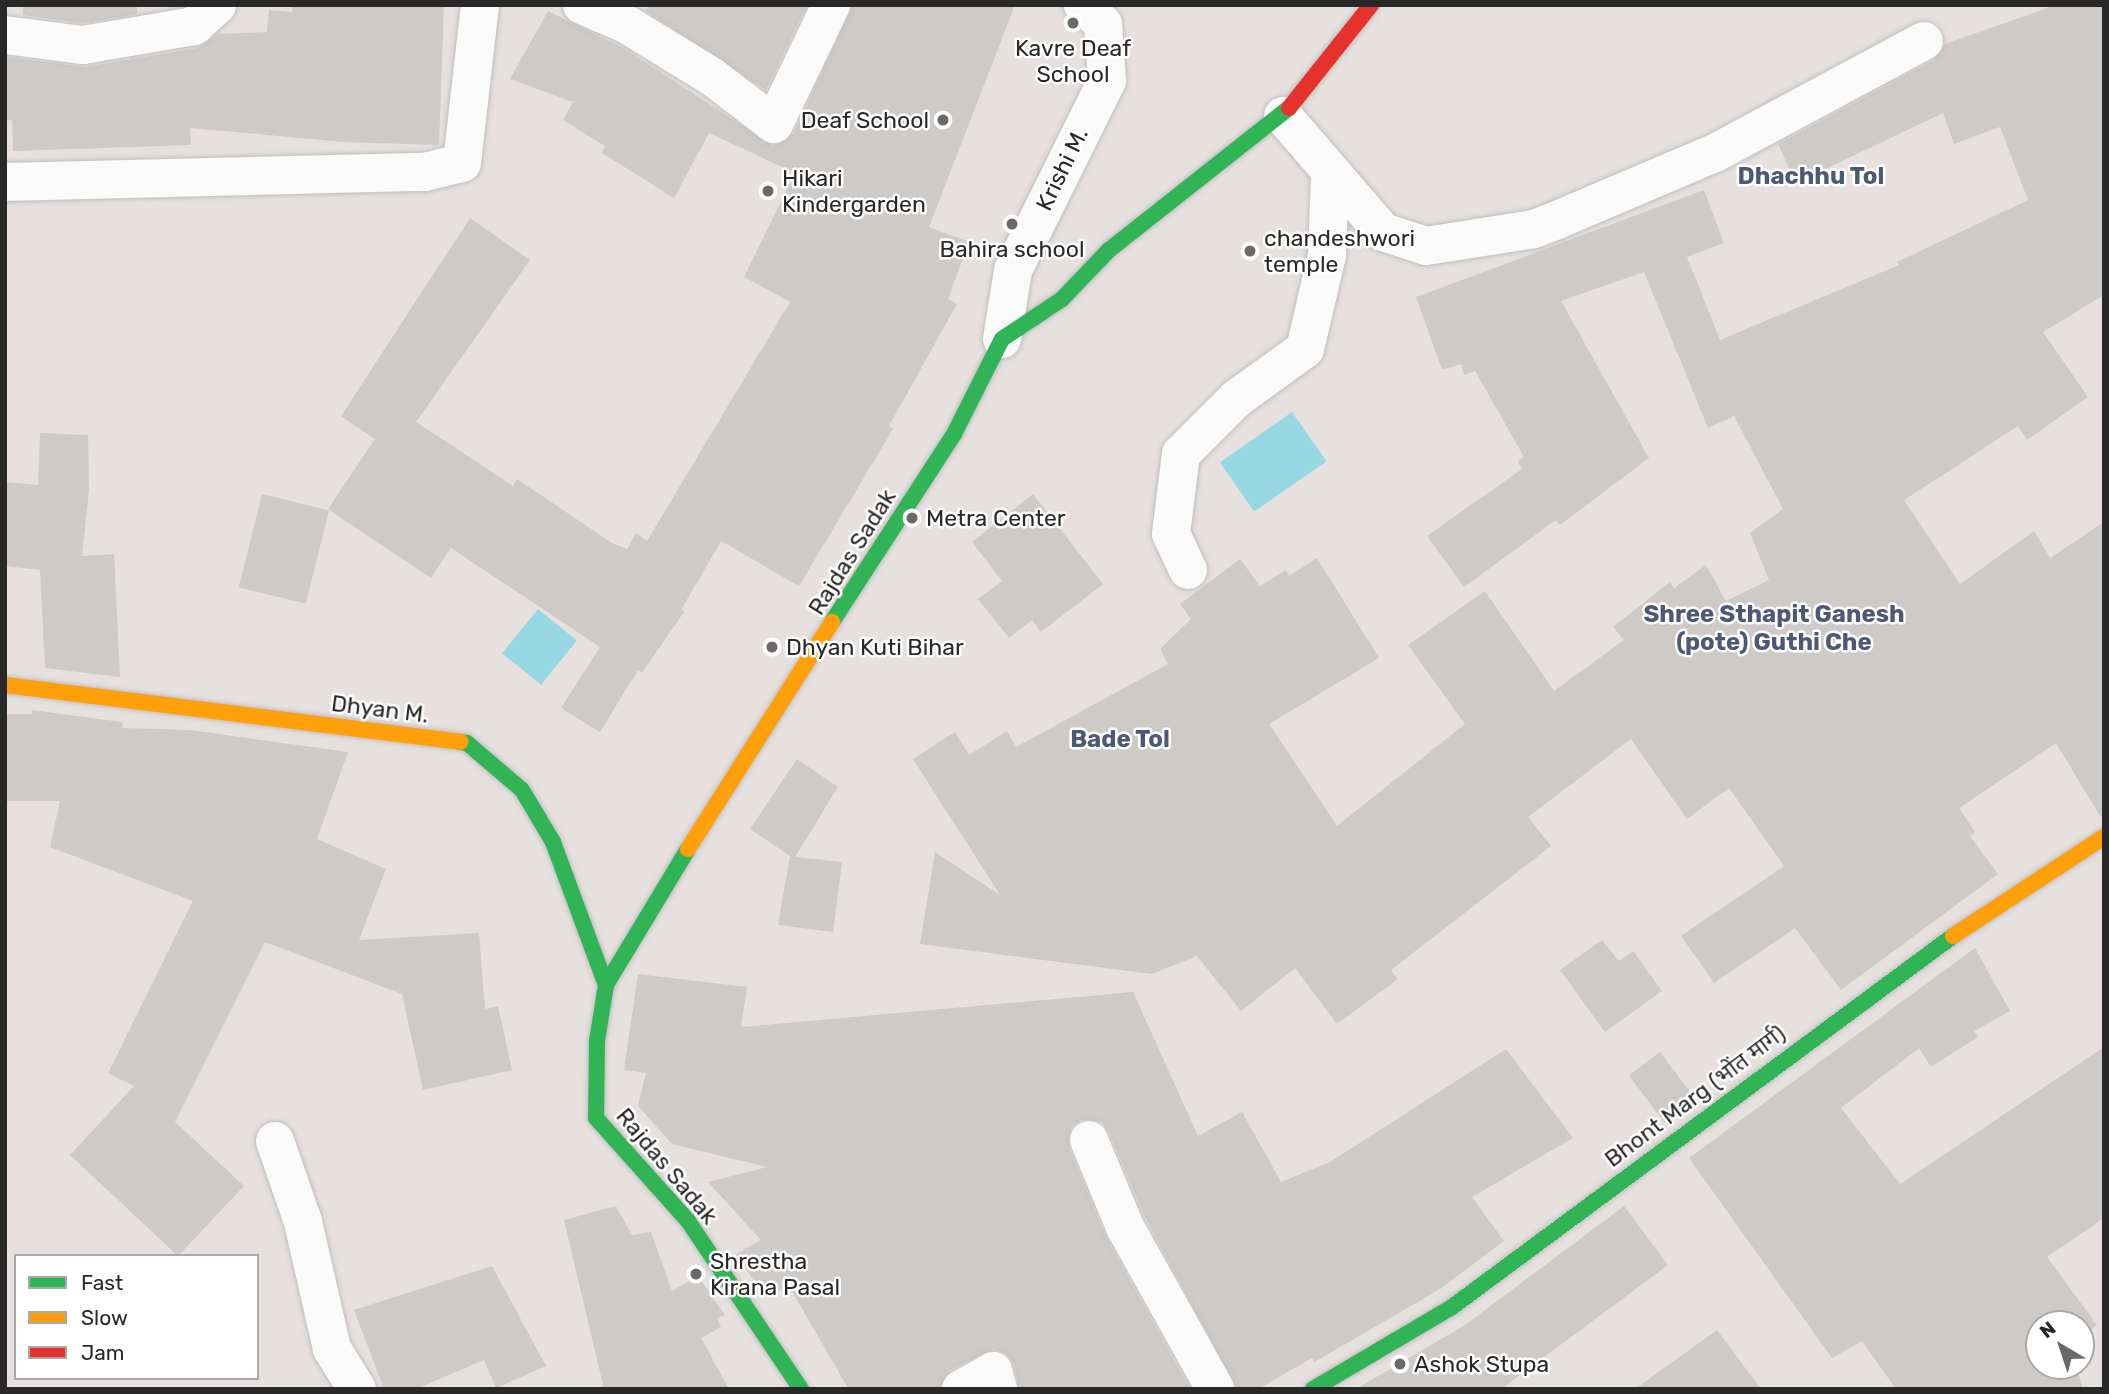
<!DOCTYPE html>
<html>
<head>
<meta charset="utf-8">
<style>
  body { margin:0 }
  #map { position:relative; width:2109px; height:1394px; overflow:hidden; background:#e6e1de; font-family:Rubik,"Noto Sans Devanagari",sans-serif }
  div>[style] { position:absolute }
  .water>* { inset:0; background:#96d7e3; transform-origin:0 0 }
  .building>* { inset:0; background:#cdcac7; transform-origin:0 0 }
  .roads { filter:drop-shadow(0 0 2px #c0bfbf) drop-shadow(0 0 2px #c0bfbf) }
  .street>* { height:38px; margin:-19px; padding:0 19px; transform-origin:19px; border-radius:19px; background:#fbfafa }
  .fast>* { height:16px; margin:-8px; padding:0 8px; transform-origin:8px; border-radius:8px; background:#30b455 }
  .slow>* { height:16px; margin:-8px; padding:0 8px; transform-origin:8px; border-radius:8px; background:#ff9f0a }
  .jam>* { height:16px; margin:-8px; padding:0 8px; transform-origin:8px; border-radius:8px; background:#e5322d }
  .dots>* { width:19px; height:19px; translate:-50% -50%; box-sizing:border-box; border:4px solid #fff; border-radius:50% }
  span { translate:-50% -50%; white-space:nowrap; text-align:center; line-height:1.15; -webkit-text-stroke:5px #fff; paint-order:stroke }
  .poi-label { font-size:23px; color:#282828 }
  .right { translate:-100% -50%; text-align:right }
  .left { translate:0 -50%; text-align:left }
  .street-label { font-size:23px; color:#282828 }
  .neighbourhood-label { font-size:24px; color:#4c5875; font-weight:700 }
  .frame { position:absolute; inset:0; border:7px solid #282828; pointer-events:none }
  .legend { position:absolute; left:14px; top:1254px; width:245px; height:126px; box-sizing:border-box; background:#fff; border:2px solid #a9a9a9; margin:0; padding:9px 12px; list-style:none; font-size:21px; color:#282828 }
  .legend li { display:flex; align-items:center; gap:14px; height:35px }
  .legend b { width:35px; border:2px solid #a9a9a9 }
  .north { position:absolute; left:2025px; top:1310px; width:70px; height:70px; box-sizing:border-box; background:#fff; border:2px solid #a9a9a9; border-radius:50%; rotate:321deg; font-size:19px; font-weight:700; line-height:28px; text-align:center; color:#282828 }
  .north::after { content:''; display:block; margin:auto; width:24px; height:32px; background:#6a6968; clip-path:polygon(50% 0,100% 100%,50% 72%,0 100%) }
</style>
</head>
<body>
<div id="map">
  <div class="water">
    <div style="left:1292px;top:412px;width:60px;height:88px;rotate:55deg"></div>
    <div style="left:538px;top:609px;width:50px;height:57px;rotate:39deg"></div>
  </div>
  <div class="building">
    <div style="clip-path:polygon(23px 5px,137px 5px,137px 14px,83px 23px,23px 15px)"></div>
    <div style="clip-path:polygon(293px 5px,444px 5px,439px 145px,343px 142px,190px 128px,191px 145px,13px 151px,12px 120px,5px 121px,5px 57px,86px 67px,198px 48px,218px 34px,267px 32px,269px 10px,292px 12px)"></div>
    <div style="clip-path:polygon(649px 5px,807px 5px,766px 90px,646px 11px)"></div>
    <div style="clip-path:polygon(853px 5px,1015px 5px,929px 227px,969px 242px,948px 299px,957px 304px,889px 426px,893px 429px,799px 586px,721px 541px,681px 610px,684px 612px,642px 673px,638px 670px,600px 732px,561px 708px,600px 647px,451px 548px,431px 578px,328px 509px,375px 439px,341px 416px,470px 218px,530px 260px,416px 422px,513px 486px,517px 479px,612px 543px,627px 549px,636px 533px,647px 541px,790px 302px,744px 277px,795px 173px,709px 133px,674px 198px,602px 153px,605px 146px,563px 120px,573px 102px,510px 79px,548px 11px,623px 48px,773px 146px,794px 133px)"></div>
    <div style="clip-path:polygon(2056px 5px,2104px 5px,2104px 295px,2043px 332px,2088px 397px,2027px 440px,2018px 426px,1904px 500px,1960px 584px,2034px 531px,2050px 558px,2104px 522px,2104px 815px,2100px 816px,2056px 743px,1959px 808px,1975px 832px,1970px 836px,1998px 874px,1841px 990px,1795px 928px,1714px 983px,1681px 936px,1784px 866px,1729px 788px,1687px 819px,1631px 739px,1528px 817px,1551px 846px,1391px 970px,1398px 979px,1337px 1024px,1295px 968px,1241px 1011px,1197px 956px,1152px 974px,920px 944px,935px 852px,1000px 895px,913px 759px,955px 732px,969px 755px,1007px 731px,1016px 747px,1168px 664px,1160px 649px,1191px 619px,1180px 604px,1240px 559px,1260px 586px,1286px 570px,1289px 576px,1317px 558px,1379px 658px,1269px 724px,1337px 826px,1465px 724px,1408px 645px,1485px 591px,1554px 691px,1624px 640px,1613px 627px,1670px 582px,1674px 588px,1706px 565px,1726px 601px,1769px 580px,1750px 533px,1783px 509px,1734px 416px,1708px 428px,1644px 272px,1561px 301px,1649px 458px,1560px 525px,1556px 520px,1464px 587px,1427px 536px,1522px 469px,1518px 462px,1524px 457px,1475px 371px,1464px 375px,1461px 364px,1442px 370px,1416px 297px,1704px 190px,1724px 243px,1687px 257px,1720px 340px,1899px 265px,1897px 262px,2028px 200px,2000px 127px,1954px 144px,1943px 113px,1796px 183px,1778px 144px,1934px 60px,1945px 44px)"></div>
    <div style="clip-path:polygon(40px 433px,88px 435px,89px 490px,82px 556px,114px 554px,120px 677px,45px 668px,40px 570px,5px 566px,5px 482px,38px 485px)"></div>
    <div style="left:262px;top:494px;width:69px;height:96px;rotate:14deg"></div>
    <div style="clip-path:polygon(1033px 494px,1103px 584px,1041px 632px,1032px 620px,1009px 638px,978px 599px,1002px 581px,972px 542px)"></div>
    <div style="clip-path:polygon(32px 710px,122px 722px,123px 728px,190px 730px,348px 752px,317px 839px,386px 869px,359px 940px,479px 933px,485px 1009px,498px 1006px,512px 1070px,423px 1090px,402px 994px,265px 942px,175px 1122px,244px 1186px,178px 1256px,70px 1155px,134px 1086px,108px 1073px,193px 901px,50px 847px,60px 801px,5px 801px,5px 714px,32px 714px)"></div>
    <div style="clip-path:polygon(797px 759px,838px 787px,795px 857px,842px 862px,833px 932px,778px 925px,790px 856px,750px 829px)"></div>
    <div style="clip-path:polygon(1602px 940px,1619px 961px,1633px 951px,1662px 991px,1605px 1032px,1560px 970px)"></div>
    <div style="clip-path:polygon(1975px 948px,2010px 1011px,1974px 1031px,1978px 1037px,1931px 1067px,1919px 1048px,1841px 1108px,1900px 1184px,2104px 1047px,2104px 1218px,2047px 1257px,2097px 1325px,2081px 1337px,2081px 1324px,2039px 1324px,2039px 1366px,2076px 1366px,2083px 1389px,1896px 1389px,1862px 1341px,1832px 1358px,1689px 1158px)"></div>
    <div style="clip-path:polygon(638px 974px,747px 987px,741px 1027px,1133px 992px,1198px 1136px,1242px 1112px,1281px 1182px,1330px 1162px,1506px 1049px,1573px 1138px,1472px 1197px,1504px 1241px,1440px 1289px,1330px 1353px,1314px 1362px,1312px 1358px,1258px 1389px,1237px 1389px,1145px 1217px,1109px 1132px,1102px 1122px,1081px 1120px,1071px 1127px,1069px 1148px,1106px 1237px,1190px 1389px,1019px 1389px,1014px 1364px,1006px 1354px,994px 1349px,950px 1370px,939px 1389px,848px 1388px,789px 1286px,765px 1297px,736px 1254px,761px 1240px,708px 1182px,767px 1167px,672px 1144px,638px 1106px,646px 1073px,624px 1070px)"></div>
    <div style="left:1660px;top:1052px;width:59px;height:39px;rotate:53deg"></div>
    <div style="clip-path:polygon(616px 1206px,632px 1235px,651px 1232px,672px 1291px,698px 1276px,725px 1315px,717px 1318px,721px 1327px,701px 1338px,729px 1389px,604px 1389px,564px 1220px)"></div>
    <div style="clip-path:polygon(1624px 1206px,1668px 1265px,1501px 1389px,1363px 1389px,1361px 1386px,1465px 1325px)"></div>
    <div style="clip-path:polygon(492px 1266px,546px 1366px,496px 1388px,484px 1360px,416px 1389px,384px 1389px,354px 1310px)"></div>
    <div style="clip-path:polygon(1717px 1330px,1761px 1389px,1635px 1389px)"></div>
  </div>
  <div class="roads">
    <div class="street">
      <div style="left:582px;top:5px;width:48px;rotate:23.4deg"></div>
      <div style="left:626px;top:24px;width:100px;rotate:31.5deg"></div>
      <div style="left:711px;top:76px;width:79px;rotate:37.3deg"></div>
      <div style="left:774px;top:124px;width:132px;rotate:-64.4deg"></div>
      <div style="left:5px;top:35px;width:79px;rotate:7.3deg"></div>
      <div style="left:83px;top:45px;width:113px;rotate:-9.7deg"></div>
      <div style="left:194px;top:26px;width:31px;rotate:-42deg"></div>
      <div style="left:1283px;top:116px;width:153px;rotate:49.2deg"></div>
      <div style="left:1383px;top:232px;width:45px;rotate:18deg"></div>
      <div style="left:1426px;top:246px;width:109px;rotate:-8.9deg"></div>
      <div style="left:1534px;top:229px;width:25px;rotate:-21deg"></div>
      <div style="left:1557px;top:220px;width:172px;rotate:-23deg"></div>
      <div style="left:1715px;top:153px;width:237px;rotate:-28.2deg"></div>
      <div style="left:5px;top:182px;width:420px;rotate:-1.4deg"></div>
      <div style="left:425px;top:172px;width:38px;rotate:-14deg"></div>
      <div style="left:462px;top:163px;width:159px;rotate:-83.5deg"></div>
      <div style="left:1002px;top:339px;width:70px;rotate:-80.9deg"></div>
      <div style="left:1013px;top:270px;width:211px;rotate:-63.6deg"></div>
      <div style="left:1107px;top:81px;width:57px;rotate:-94deg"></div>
      <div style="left:1103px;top:24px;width:28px;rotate:-136deg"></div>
      <div style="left:1188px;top:570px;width:40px;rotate:-115deg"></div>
      <div style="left:1171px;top:534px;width:81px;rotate:-82.9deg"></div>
      <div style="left:1181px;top:454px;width:78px;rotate:-45deg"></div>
      <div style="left:1236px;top:399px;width:85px;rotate:-35.9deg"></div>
      <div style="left:1305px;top:349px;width:97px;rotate:-76.8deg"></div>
      <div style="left:1327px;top:255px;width:79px;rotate:-87.8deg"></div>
      <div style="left:1089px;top:1140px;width:94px;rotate:67.5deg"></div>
      <div style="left:1125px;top:1227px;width:185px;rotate:60.9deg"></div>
      <div style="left:275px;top:1141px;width:86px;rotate:70.9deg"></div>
      <div style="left:303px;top:1222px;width:130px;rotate:77.1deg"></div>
      <div style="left:332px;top:1349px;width:47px;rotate:58deg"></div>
      <div style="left:961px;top:1389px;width:37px;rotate:-29deg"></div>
      <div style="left:993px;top:1371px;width:19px;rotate:74deg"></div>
    </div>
    <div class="fast">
      <div style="left:832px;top:622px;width:224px;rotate:-57deg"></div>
      <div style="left:954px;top:434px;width:106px;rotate:-63.2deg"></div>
      <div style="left:1002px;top:339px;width:72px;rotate:-33.7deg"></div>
      <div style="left:1062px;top:299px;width:68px;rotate:-46.2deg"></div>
      <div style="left:1109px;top:250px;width:229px;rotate:-38.3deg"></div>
      <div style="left:460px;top:742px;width:7px;rotate:8deg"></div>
      <div style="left:467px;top:743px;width:72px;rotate:40.5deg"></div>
      <div style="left:522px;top:790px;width:61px;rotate:59.2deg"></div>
      <div style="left:553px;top:842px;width:153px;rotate:69.7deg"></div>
      <div style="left:688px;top:849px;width:159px;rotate:121.1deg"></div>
      <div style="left:606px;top:985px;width:57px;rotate:99.1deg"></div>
      <div style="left:597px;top:1041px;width:77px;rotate:90.7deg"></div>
      <div style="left:596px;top:1118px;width:138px;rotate:48.2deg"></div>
      <div style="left:688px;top:1221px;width:202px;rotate:56.1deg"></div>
      <div style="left:1313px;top:1389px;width:161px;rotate:-30.5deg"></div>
      <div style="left:1452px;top:1307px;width:623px;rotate:-36.52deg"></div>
    </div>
    <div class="slow">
      <div style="left:5px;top:685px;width:459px;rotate:7.1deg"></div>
      <div style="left:688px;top:849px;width:269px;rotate:-57.6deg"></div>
      <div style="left:1953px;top:936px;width:181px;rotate:-33.3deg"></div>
    </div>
    <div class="jam">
      <div style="left:1289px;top:108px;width:132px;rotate:-51.5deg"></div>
    </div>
  </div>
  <div class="dots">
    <div style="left:1073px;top:23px;background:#6a6968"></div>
    <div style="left:943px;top:120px;background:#6a6968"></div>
    <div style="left:768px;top:191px;background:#6a6968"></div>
    <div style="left:1012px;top:224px;background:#6a6968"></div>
    <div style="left:1250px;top:251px;background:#6a6968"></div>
    <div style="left:912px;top:518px;background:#6a6968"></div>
    <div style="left:772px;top:647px;background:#6a6968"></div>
    <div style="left:696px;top:1274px;background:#6a6968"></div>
    <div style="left:1400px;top:1364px;background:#6a6968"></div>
  </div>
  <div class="poi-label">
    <span style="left:1073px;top:61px">Kavre Deaf<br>School</span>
    <span class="right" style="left:929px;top:120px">Deaf School</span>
    <span class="left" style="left:782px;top:191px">Hikari<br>Kindergarden</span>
    <span class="left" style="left:1264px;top:251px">chandeshwori<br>temple</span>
    <span style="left:1012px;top:249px">Bahira school</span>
    <span class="left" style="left:926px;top:518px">Metra Center</span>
    <span class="left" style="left:786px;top:647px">Dhyan Kuti Bihar</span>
    <span class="left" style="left:710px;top:1274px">Shrestha<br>Kirana Pasal</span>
    <span class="left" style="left:1414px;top:1364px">Ashok Stupa</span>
  </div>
  <div class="street-label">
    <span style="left:1062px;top:169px;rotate:-64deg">Krishi M.</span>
    <span style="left:852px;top:552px;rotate:-58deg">Rajdas Sadak</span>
    <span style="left:380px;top:709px;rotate:7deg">Dhyan M.</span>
    <span style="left:1695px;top:1096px;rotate:-37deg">Bhont Marg (भाेंत मार्ग)</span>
    <span style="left:667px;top:1166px;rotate:50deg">Rajdas Sadak</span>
  </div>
  <div class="neighbourhood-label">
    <span style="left:1811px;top:177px">Dhachhu Tol</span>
    <span style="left:1774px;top:629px">Shree Sthapit Ganesh<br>(pote) Guthi Che</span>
    <span style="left:1120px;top:740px">Bade Tol</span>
  </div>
  <div class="frame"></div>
  <ul class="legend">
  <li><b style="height:9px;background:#30b455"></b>Fast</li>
  <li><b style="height:9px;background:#ff9f0a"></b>Slow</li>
  <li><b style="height:9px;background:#e5322d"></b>Jam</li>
  </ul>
  <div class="north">N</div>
</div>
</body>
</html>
